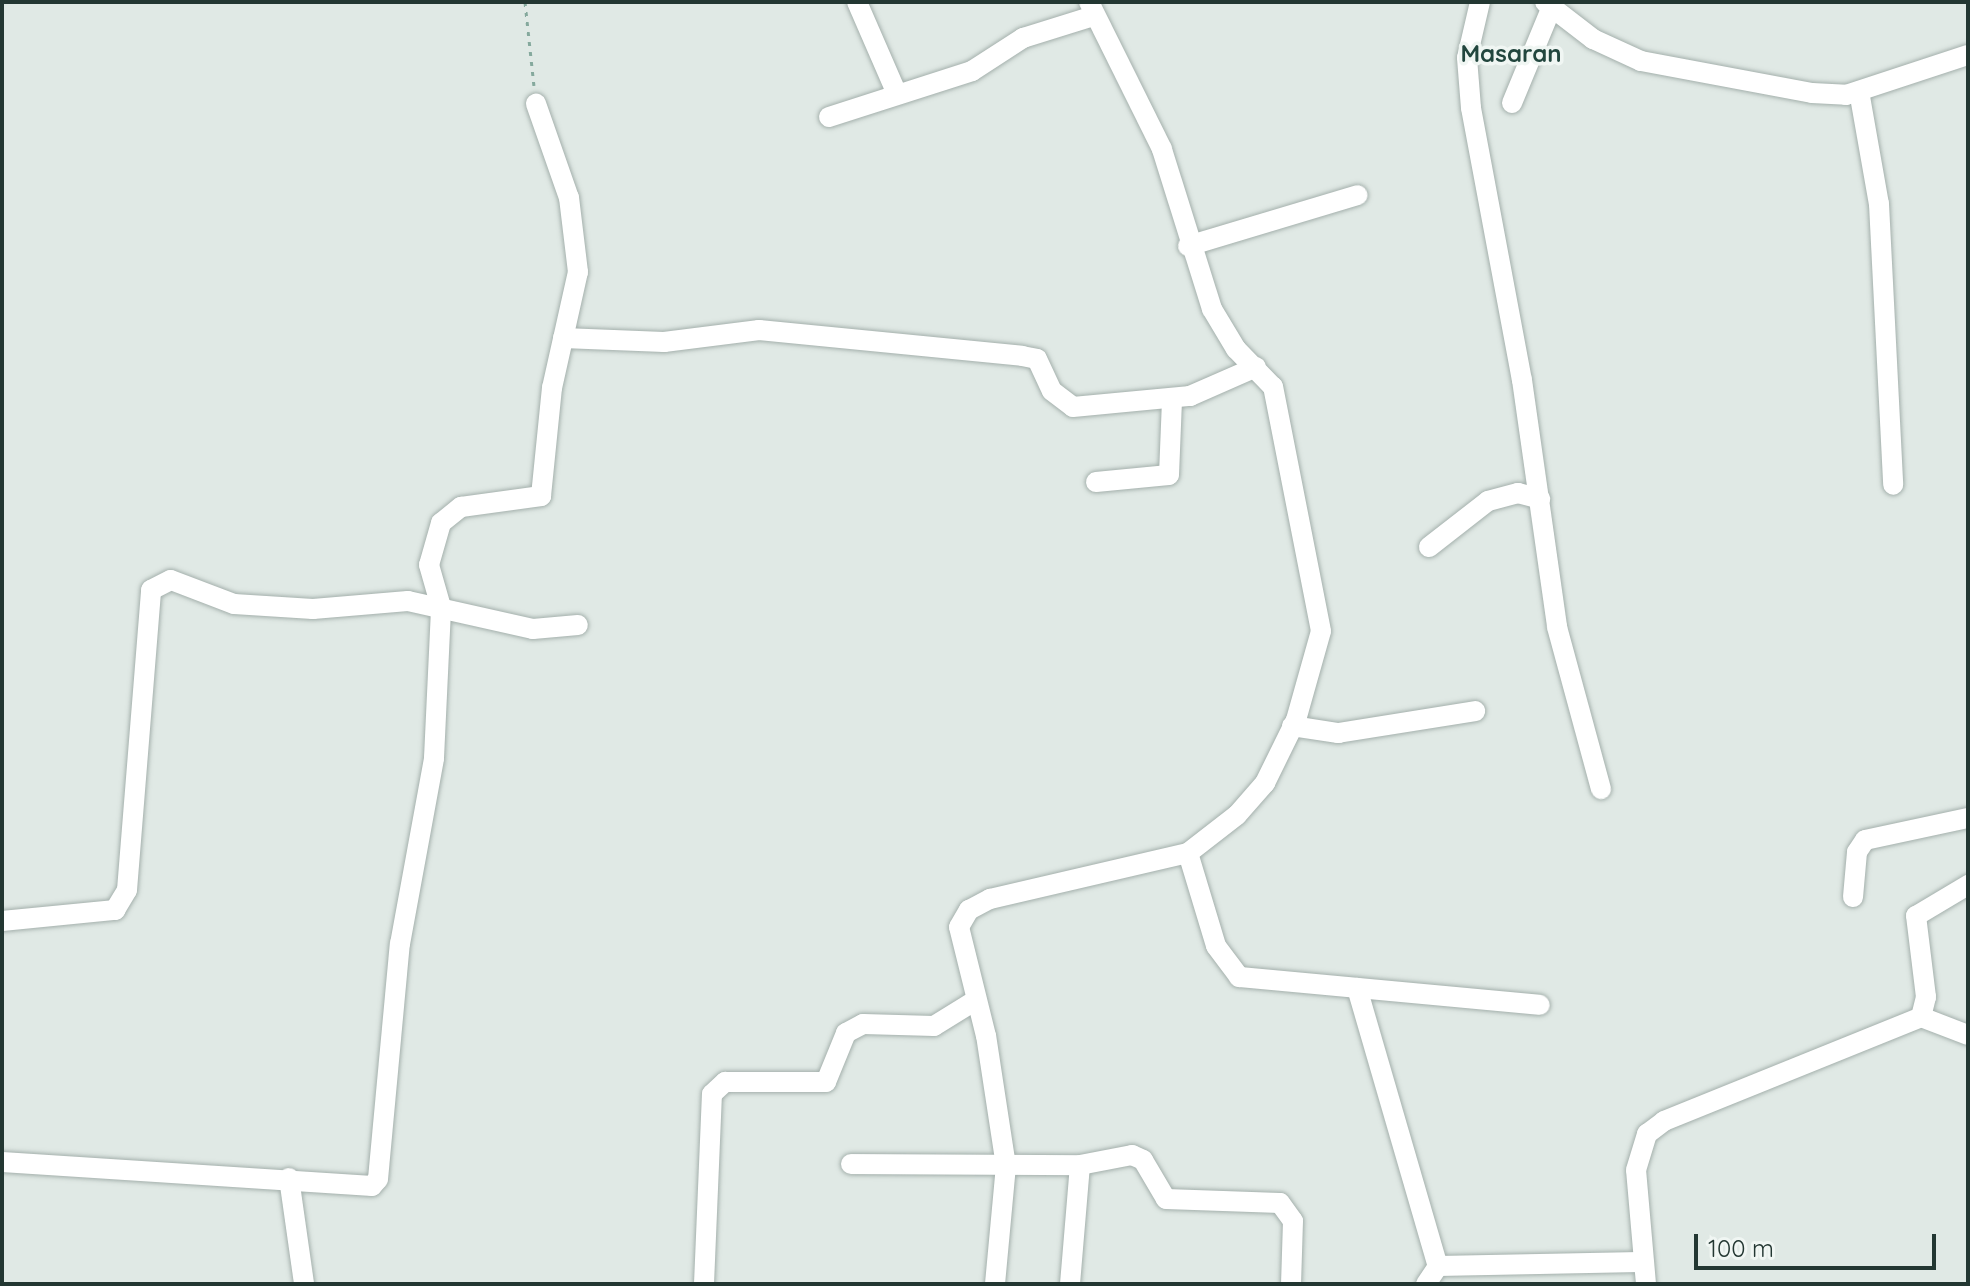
<!DOCTYPE html>
<html>
<head>
<meta charset="utf-8">
<style>
  body { margin:0 }
  #map { position:relative; width:1970px; height:1286px; overflow:hidden; background:#e0e9e5; font-family:Quicksand,sans-serif }
  div>[style] { position:absolute }
  .path>* { height:3px; margin-top:-1.5px; transform-origin:0; background:repeating-linear-gradient(90deg,#85a99d 0 4px,transparent 0 10px) }
  .roads { filter:drop-shadow(0 0 2px #a4b0ac) drop-shadow(0 0 2px #a4b0ac) }
  .minor>* { height:20px; margin:-10px; padding:0 10px; transform-origin:10px; border-radius:10px; background:#fff }
  span { translate:-50% -50%; white-space:nowrap; text-align:center; line-height:1.15; -webkit-text-stroke:7px #f0f6f3; paint-order:stroke }
  .quarter-label { font-size:24px; color:#22463e; font-weight:700 }
  .frame { position:absolute; inset:0; border:4px solid #233732; pointer-events:none }
  .scale { position:absolute; left:1694px; top:1234px; width:242px; height:36px; box-sizing:border-box; border:4px solid #233732; border-top:0; padding-left:10px; font-size:24px; line-height:28px; white-space:nowrap; color:#233732; -webkit-text-stroke:6px #f0f6f3; paint-order:stroke }
</style>
</head>
<body>
<div id="map">
  <div class="path">
    <div style="left:525px;top:2px;width:84px;rotate:83.9deg"></div>
  </div>
  <div class="roads">
    <div class="minor">
      <div style="left:857px;top:2px;width:100px;rotate:66.5deg"></div>
      <div style="left:1480px;top:2px;width:57px;rotate:103.1deg"></div>
      <div style="left:1467px;top:58px;width:50px;rotate:85.4deg"></div>
      <div style="left:1471px;top:108px;width:277px;rotate:79.4deg"></div>
      <div style="left:1522px;top:380px;width:249px;rotate:81.9deg"></div>
      <div style="left:1557px;top:627px;width:168px;rotate:74.8deg"></div>
      <div style="left:1545px;top:2px;width:61px;rotate:37.6deg"></div>
      <div style="left:1593px;top:39px;width:53px;rotate:24.6deg"></div>
      <div style="left:1641px;top:61px;width:174px;rotate:10.6deg"></div>
      <div style="left:1812px;top:93px;width:34px;rotate:3deg"></div>
      <div style="left:1846px;top:95px;width:128px;rotate:-18.2deg"></div>
      <div style="left:1859px;top:91px;width:115px;rotate:80deg"></div>
      <div style="left:1879px;top:204px;width:281px;rotate:87.1deg"></div>
      <div style="left:1512px;top:103px;width:102px;rotate:-67.5deg"></div>
      <div style="left:829px;top:117px;width:150px;rotate:-17.8deg"></div>
      <div style="left:972px;top:71px;width:61px;rotate:-32.9deg"></div>
      <div style="left:1023px;top:38px;width:73px;rotate:-17.4deg"></div>
      <div style="left:1188px;top:246px;width:177px;rotate:-16.7deg"></div>
      <div style="left:563px;top:338px;width:101px;rotate:2.3deg"></div>
      <div style="left:664px;top:342px;width:96px;rotate:-7.2deg"></div>
      <div style="left:759px;top:330px;width:264px;rotate:5.6deg"></div>
      <div style="left:1022px;top:356px;width:15px;rotate:11deg"></div>
      <div style="left:1037px;top:359px;width:35px;rotate:65deg"></div>
      <div style="left:1052px;top:391px;width:26px;rotate:37deg"></div>
      <div style="left:1073px;top:407px;width:118px;rotate:-5.4deg"></div>
      <div style="left:1190px;top:396px;width:72px;rotate:-23.7deg"></div>
      <div style="left:1096px;top:482px;width:73px;rotate:-5.5deg"></div>
      <div style="left:1169px;top:475px;width:76px;rotate:-87.7deg"></div>
      <div style="left:1429px;top:547px;width:75px;rotate:-37.9deg"></div>
      <div style="left:1488px;top:501px;width:31px;rotate:-15deg"></div>
      <div style="left:1518px;top:493px;width:23px;rotate:15deg"></div>
      <div style="left:1292px;top:726px;width:47px;rotate:8.7deg"></div>
      <div style="left:1338px;top:733px;width:139px;rotate:-9.1deg"></div>
      <div style="left:1188px;top:853px;width:97px;rotate:73.2deg"></div>
      <div style="left:1216px;top:946px;width:39px;rotate:53deg"></div>
      <div style="left:1239px;top:977px;width:302px;rotate:5.3deg"></div>
      <div style="left:1853px;top:897px;width:45px;rotate:-84.9deg"></div>
      <div style="left:1857px;top:852px;width:14px;rotate:-56deg"></div>
      <div style="left:1865px;top:840px;width:105px;rotate:-12.1deg"></div>
      <div style="left:2px;top:921px;width:114px;rotate:-5.6deg"></div>
      <div style="left:115px;top:910px;width:23px;rotate:-59deg"></div>
      <div style="left:127px;top:890px;width:301px;rotate:-85.4deg"></div>
      <div style="left:151px;top:590px;width:22px;rotate:-27deg"></div>
      <div style="left:171px;top:580px;width:67px;rotate:20.9deg"></div>
      <div style="left:234px;top:604px;width:79px;rotate:3.6deg"></div>
      <div style="left:313px;top:609px;width:95px;rotate:-4.8deg"></div>
      <div style="left:408px;top:601px;width:128px;rotate:12.6deg"></div>
      <div style="left:533px;top:629px;width:45px;rotate:-5.1deg"></div>
      <div style="left:1357px;top:988px;width:290px;rotate:73.8deg"></div>
      <div style="left:1438px;top:1266px;width:202px;rotate:-1.1deg"></div>
      <div style="left:1921px;top:1017px;width:50px;rotate:21deg"></div>
      <div style="left:2px;top:1162px;width:371px;rotate:3.7deg"></div>
      <div style="left:372px;top:1186px;width:9px;rotate:-49deg"></div>
      <div style="left:378px;top:1179px;width:236px;rotate:-84.7deg"></div>
      <div style="left:400px;top:944px;width:189px;rotate:-79.6deg"></div>
      <div style="left:434px;top:758px;width:151px;rotate:-87.3deg"></div>
      <div style="left:441px;top:607px;width:44px;rotate:-105.9deg"></div>
      <div style="left:429px;top:565px;width:44px;rotate:-74.1deg"></div>
      <div style="left:441px;top:523px;width:26px;rotate:-39deg"></div>
      <div style="left:461px;top:507px;width:81px;rotate:-7.8deg"></div>
      <div style="left:541px;top:496px;width:109px;rotate:-84.2deg"></div>
      <div style="left:552px;top:388px;width:119px;rotate:-77.4deg"></div>
      <div style="left:578px;top:272px;width:75px;rotate:-96.9deg"></div>
      <div style="left:569px;top:198px;width:100px;rotate:-109.3deg"></div>
      <div style="left:851px;top:1164px;width:229px;rotate:0.3deg"></div>
      <div style="left:289px;top:1178px;width:107px;rotate:81.9deg"></div>
      <div style="left:704px;top:1284px;width:190px;rotate:-87.6deg"></div>
      <div style="left:712px;top:1094px;width:18px;rotate:-43deg"></div>
      <div style="left:725px;top:1082px;width:101px"></div>
      <div style="left:826px;top:1082px;width:53px;rotate:-67.8deg"></div>
      <div style="left:846px;top:1033px;width:19px;rotate:-28deg"></div>
      <div style="left:863px;top:1024px;width:71px;rotate:1.6deg"></div>
      <div style="left:934px;top:1026px;width:49px;rotate:-31.8deg"></div>
      <div style="left:995px;top:1284px;width:119px;rotate:-84.7deg"></div>
      <div style="left:1006px;top:1166px;width:132px;rotate:-98.7deg"></div>
      <div style="left:986px;top:1036px;width:112px;rotate:-103.9deg"></div>
      <div style="left:959px;top:927px;width:20px;rotate:-60deg"></div>
      <div style="left:969px;top:910px;width:24px;rotate:-28deg"></div>
      <div style="left:990px;top:899px;width:203px;rotate:-13.1deg"></div>
      <div style="left:1188px;top:853px;width:62px;rotate:-37.8deg"></div>
      <div style="left:1237px;top:815px;width:43px;rotate:-48.8deg"></div>
      <div style="left:1265px;top:783px;width:70px;rotate:-63.8deg"></div>
      <div style="left:1296px;top:720px;width:92px;rotate:-74.3deg"></div>
      <div style="left:1321px;top:631px;width:249px;rotate:-101.1deg"></div>
      <div style="left:1273px;top:387px;width:53px;rotate:-134.2deg"></div>
      <div style="left:1236px;top:349px;width:47px;rotate:-121deg"></div>
      <div style="left:1212px;top:309px;width:168px;rotate:-107.4deg"></div>
      <div style="left:1162px;top:149px;width:164px;rotate:-116.4deg"></div>
      <div style="left:1070px;top:1284px;width:119px;rotate:-85.2deg"></div>
      <div style="left:1080px;top:1165px;width:53px;rotate:-10.9deg"></div>
      <div style="left:1132px;top:1155px;width:12px;rotate:24deg"></div>
      <div style="left:1143px;top:1160px;width:45px;rotate:59.5deg"></div>
      <div style="left:1166px;top:1199px;width:114px;rotate:2deg"></div>
      <div style="left:1280px;top:1203px;width:22px;rotate:54deg"></div>
      <div style="left:1293px;top:1221px;width:63px;rotate:91.8deg"></div>
      <div style="left:1426px;top:1284px;width:22px;rotate:-56deg"></div>
      <div style="left:1646px;top:1284px;width:114px;rotate:-95deg"></div>
      <div style="left:1636px;top:1170px;width:38px;rotate:-73deg"></div>
      <div style="left:1647px;top:1134px;width:21px;rotate:-37deg"></div>
      <div style="left:1664px;top:1121px;width:277px;rotate:-22deg"></div>
      <div style="left:1921px;top:1017px;width:21px;rotate:-76deg"></div>
      <div style="left:1926px;top:997px;width:82px;rotate:-97deg"></div>
      <div style="left:1916px;top:916px;width:61px;rotate:-30.8deg"></div>
    </div>
  </div>
  <div class="quarter-label">
    <span style="left:1511px;top:54px">Masaran</span>
  </div>
  <div class="frame"></div>
  <div class="scale">100 m</div>
</div>
</body>
</html>
